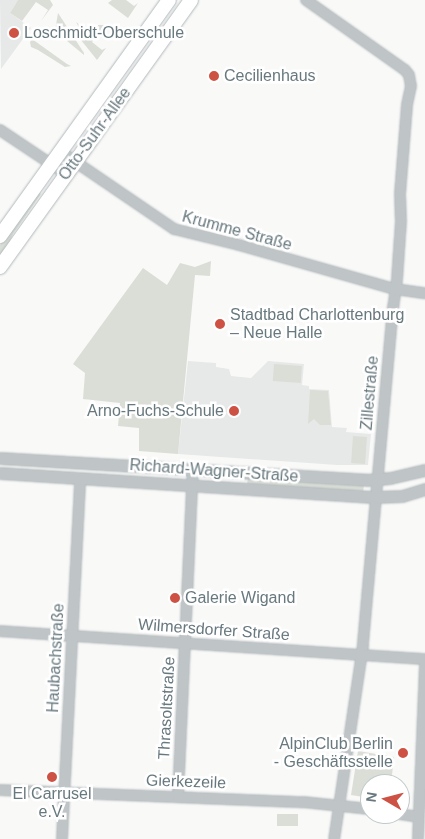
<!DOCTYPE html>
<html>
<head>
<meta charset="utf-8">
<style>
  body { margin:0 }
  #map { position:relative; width:425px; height:839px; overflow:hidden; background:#f9f9f8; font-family:Arial,sans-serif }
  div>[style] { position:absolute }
  .built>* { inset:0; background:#e7e9e8 }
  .green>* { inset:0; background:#daded7; transform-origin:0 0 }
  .roads { filter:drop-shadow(0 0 1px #b1b8bb) drop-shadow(0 0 1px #b1b8bb) }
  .minor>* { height:10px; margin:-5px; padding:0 5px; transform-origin:5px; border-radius:5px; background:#bfc4c6 }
  .tertiary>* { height:11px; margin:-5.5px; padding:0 5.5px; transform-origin:5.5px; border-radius:5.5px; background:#bfc4c6 }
  .secondary>* { height:14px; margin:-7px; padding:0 7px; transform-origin:7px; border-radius:7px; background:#fff }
  .dots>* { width:14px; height:14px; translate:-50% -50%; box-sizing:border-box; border:2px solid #fff; border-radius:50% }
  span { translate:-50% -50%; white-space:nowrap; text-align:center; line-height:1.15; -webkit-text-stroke:5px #fff; paint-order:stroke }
  .poi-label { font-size:16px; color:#67787e }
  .left { translate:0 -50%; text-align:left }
  .right { translate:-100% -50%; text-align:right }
  .street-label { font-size:16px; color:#67787e }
  .north { position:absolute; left:360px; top:774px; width:50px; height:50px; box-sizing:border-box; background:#fff; border:1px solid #c2c9cb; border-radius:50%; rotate:278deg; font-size:14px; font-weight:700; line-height:20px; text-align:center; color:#67787e }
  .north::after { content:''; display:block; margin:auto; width:18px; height:22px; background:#cd5244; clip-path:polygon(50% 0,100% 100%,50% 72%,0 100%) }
</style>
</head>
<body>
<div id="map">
  <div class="built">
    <div style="clip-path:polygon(0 0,18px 0,10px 13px,31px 28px,1px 69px)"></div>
    <div style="clip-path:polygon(188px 361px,216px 363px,216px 367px,229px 369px,231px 376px,251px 378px,268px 361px,304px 364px,302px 385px,309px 386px,309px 389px,329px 390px,332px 427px,347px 428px,346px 432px,371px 434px,368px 465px,337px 465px,178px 454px)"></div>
  </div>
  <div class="green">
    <div style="clip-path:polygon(18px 0,50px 0,53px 5px,41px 21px,48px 10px,36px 2px,22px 21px,10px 13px)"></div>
    <div style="clip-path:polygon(112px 0,126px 0,134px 6px,138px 3px,128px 18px,108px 3px)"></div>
    <div style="clip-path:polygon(58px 13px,84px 53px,84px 55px,55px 31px)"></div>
    <div style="clip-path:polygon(76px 22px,84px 28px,84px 31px,96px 33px,98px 25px,105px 25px,92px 42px,102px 50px,106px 48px,97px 60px,77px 35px,82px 36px,83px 34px)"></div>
    <div style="clip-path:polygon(32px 39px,67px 64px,71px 66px,65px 67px,38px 50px,31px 47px,30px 42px)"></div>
    <div style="clip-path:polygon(38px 192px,41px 194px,13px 234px,8px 246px,0 258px,0 245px)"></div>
    <div style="clip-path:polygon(211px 261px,210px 276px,195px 275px,178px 454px,139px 451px,139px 428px,118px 426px,120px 403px,83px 399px,85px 373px,73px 364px,143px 268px,167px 285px,180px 263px,195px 267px)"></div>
    <div style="left:274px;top:364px;width:28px;height:17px;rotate:4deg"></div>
    <div style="clip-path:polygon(310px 390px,328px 391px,331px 425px,320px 425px,314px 419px,308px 424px)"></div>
    <div style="left:353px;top:436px;width:14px;height:27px;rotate:4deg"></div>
    <div style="clip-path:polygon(248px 478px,364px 485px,363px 492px,247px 484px)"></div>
    <div style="clip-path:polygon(358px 751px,394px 757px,391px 784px,370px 784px,370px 798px,351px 795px)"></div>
    <div style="left:277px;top:814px;width:21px;height:12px"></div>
  </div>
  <div class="roads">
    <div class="minor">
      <div style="left:306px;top:0;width:121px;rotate:35.3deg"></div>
      <div style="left:405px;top:70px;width:6px;rotate:51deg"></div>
      <div style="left:409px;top:75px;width:11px;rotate:80deg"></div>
      <div style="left:411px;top:86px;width:19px;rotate:102deg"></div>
      <div style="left:407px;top:105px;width:89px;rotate:94.5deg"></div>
      <div style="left:400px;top:194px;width:27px;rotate:88deg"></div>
      <div style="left:401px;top:221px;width:59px;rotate:93.9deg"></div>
      <div style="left:397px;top:280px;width:27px;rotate:98deg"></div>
      <div style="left:393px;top:307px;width:340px;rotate:95.1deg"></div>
      <div style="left:363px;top:646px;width:195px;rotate:98.5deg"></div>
      <div style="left:0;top:130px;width:79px;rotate:33.7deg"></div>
      <div style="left:61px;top:152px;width:137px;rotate:34.3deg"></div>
      <div style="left:174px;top:229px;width:67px;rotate:13.8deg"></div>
      <div style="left:239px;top:245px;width:162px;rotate:15.8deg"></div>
      <div style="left:395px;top:289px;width:30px;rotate:8deg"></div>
      <div style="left:0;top:631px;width:426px;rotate:3.8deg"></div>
      <div style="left:0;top:790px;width:303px;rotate:2.3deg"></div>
      <div style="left:303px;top:802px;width:67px;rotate:6deg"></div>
      <div style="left:178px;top:796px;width:325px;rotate:-87.4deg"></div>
      <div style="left:400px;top:814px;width:18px;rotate:9deg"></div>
      <div style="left:62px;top:839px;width:361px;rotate:-87.1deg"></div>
      <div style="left:418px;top:839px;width:175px;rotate:-87.7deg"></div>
    </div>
    <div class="tertiary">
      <div style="left:0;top:458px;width:368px;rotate:3.4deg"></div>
      <div style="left:367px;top:480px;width:23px;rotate:-5deg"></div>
      <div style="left:390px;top:478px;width:36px;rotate:-13deg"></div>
      <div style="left:0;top:473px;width:377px;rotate:3.7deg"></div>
      <div style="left:376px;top:497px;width:26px;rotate:-2deg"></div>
      <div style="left:402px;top:496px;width:24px;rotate:-17deg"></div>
    </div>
    <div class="secondary">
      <div style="left:0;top:236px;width:290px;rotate:-54.4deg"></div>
      <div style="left:0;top:267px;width:328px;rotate:-54.4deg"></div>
    </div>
  </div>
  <div class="dots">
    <div style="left:14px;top:33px;background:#cd5244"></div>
    <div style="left:214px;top:76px;background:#cd5244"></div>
    <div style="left:220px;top:324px;background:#cd5244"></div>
    <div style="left:234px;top:411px;background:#cd5244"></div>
    <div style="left:175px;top:598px;background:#cd5244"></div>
    <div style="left:403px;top:753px;background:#cd5244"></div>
    <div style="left:52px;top:777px;background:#cd5244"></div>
  </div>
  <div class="poi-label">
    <span class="left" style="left:24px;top:33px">Loschmidt-Oberschule</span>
    <span class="left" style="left:224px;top:76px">Cecilienhaus</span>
    <span class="left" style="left:230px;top:324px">Stadtbad Charlottenburg<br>– Neue Halle</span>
    <span class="right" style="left:224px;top:411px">Arno-Fuchs-Schule</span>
    <span class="left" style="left:185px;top:598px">Galerie Wigand</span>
    <span class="right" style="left:393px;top:753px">AlpinClub Berlin<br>- Geschäftsstelle</span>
    <span style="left:52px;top:803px">El Carrusel<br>e.V.</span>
  </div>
  <div class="street-label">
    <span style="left:95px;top:134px;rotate:-54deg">Otto-Suhr-Allee</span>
    <span style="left:237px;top:231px;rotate:15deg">Krumme Straße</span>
    <span style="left:370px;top:393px;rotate:-85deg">Zillestraße</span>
    <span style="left:214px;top:471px;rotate:4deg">Richard-Wagner-Straße</span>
    <span style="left:214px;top:630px;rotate:4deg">Wilmersdorfer Straße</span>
    <span style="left:56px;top:658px;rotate:-87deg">Haubachstraße</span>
    <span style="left:167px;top:708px;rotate:-87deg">Thrasoltstraße</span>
    <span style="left:186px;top:782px;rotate:2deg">Gierkezeile</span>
  </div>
  <div class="north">N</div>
</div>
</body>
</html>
